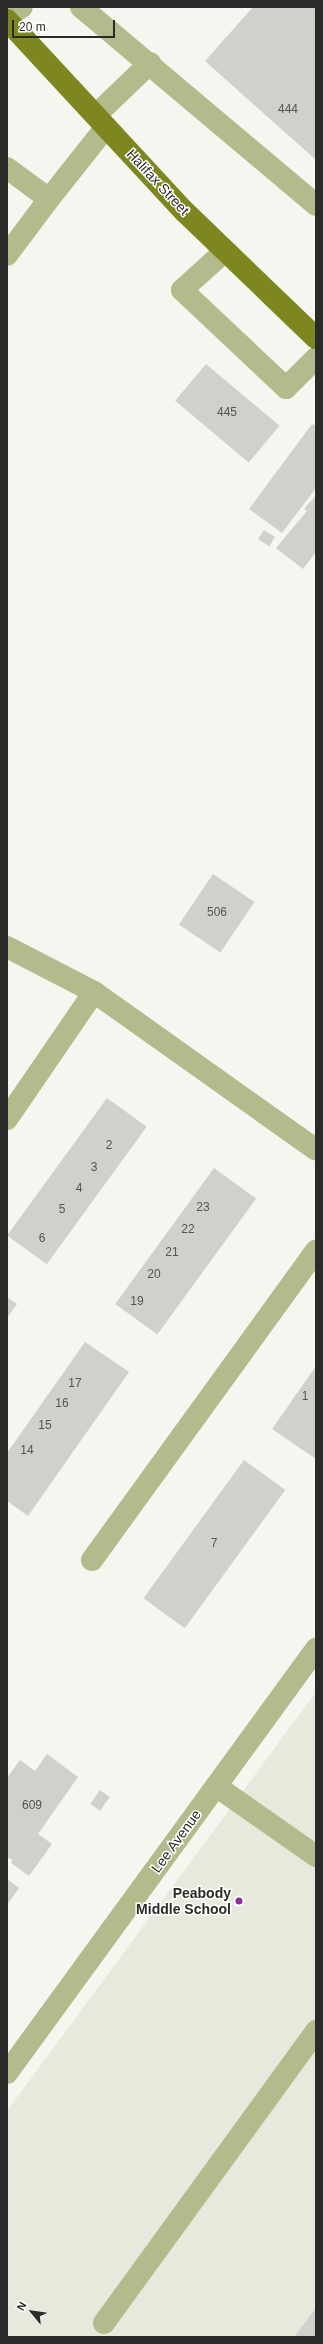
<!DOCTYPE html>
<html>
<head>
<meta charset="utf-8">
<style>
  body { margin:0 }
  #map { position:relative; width:323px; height:2344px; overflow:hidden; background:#f5f6f0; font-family:Arial,sans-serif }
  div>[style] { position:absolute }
  .built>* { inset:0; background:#e7e9dc }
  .building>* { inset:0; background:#d0d1cc; transform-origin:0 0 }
  .minor>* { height:22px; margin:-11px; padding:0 11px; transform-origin:11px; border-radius:11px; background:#b3ba8b }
  .major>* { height:22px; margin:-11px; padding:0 11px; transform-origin:11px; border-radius:11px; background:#7e871f }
  .dots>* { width:11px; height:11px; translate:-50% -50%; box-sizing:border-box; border:2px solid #fffffe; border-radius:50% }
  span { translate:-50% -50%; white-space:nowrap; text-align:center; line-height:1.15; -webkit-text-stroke:3px #fffffe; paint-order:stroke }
  .number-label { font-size:12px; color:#545451 }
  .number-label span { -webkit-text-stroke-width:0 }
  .street-label { font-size:14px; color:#2a2a28 }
  .poi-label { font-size:14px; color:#2a2a28; font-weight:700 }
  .right { translate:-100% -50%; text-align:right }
  .frame { position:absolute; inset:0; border:8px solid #2a2a28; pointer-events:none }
  .north { position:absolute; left:12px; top:2292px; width:40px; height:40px; -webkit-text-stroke:3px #fffffe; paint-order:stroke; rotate:299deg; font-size:11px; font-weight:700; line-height:16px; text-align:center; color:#2a2a28 }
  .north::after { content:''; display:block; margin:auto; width:14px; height:18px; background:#2a2a28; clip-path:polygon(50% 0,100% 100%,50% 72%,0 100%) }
  .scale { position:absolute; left:12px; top:20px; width:103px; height:18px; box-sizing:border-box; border:2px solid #2a2a28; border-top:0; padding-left:5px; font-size:12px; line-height:14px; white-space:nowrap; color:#2a2a28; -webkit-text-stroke:3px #fffffe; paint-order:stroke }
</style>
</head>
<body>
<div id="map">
  <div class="built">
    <div style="clip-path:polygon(316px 1692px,316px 2337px,7px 2337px,7px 2111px)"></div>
  </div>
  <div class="building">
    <div style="clip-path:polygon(253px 7px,316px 7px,316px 160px,205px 61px)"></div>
    <div style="left:206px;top:364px;width:96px;height:48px;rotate:40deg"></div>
    <div style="clip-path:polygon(312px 424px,316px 426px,316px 488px,282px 533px,249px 509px)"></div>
    <div style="clip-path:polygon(316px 495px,316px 552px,303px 569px,276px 548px,307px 511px,304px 509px)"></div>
    <div style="left:264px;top:530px;width:13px;height:11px;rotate:32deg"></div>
    <div style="left:213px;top:874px;width:50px;height:61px;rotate:34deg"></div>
    <div style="left:107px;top:1098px;width:49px;height:170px;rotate:36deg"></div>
    <div style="left:214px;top:1168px;width:52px;height:168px;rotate:36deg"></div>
    <div style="clip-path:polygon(7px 1297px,17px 1304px,7px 1318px)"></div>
    <div style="clip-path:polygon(85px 1342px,129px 1372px,28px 1516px,7px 1501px,7px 1453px)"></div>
    <div style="clip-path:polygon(316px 1366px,316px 1459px,272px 1429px)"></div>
    <div style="left:244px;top:1460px;width:51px;height:171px;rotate:36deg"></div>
    <div style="clip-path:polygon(47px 1754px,78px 1777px,38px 1834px,52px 1844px,29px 1876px,11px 1863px,12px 1860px,7px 1857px,7px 1778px,20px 1760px,35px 1771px)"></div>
    <div style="left:100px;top:1790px;width:12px;height:17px;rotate:35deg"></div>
    <div style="clip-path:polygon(7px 1879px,19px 1888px,7px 1905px)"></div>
    <div style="clip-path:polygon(316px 2308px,316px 2337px,294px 2337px)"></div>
  </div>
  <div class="minor">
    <div style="left:81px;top:7px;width:307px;rotate:40.1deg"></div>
    <div style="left:7px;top:16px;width:17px;rotate:-31deg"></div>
    <div style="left:96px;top:115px;width:75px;rotate:-43.9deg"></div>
    <div style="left:7px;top:168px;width:52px;rotate:36.4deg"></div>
    <div style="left:49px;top:199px;width:70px;rotate:126.9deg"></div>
    <div style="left:49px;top:199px;width:92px;rotate:-51.6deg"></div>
    <div style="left:225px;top:251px;width:58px;rotate:137.8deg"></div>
    <div style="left:182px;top:290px;width:143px;rotate:43.3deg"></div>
    <div style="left:286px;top:388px;width:42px;rotate:-45deg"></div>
    <div style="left:7px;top:947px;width:98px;rotate:27.3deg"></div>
    <div style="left:94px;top:992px;width:272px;rotate:35.4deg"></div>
    <div style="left:7px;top:1119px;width:154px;rotate:-55.6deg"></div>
    <div style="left:92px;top:1560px;width:382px;rotate:-54.1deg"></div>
    <div style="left:216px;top:1786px;width:122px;rotate:35deg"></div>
    <div style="left:7px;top:2073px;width:525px;rotate:-53.92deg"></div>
    <div style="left:104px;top:2323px;width:361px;rotate:-54deg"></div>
  </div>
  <div class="major">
    <div style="left:7px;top:20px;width:262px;rotate:47.2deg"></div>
    <div style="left:185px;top:212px;width:182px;rotate:43.9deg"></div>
  </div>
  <div class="dots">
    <div style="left:239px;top:1901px;background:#902f98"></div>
  </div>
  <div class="number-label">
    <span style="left:288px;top:110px">444</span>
    <span style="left:227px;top:413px">445</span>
    <span style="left:217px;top:913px">506</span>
    <span style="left:109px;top:1146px">2</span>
    <span style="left:94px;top:1168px">3</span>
    <span style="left:79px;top:1189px">4</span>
    <span style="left:203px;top:1208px">23</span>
    <span style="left:62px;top:1210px">5</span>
    <span style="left:188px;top:1230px">22</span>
    <span style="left:42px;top:1239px">6</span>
    <span style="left:172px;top:1253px">21</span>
    <span style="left:154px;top:1275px">20</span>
    <span style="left:137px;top:1302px">19</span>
    <span style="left:75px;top:1384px">17</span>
    <span style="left:305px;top:1397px">1</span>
    <span style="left:62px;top:1404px">16</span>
    <span style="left:45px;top:1426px">15</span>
    <span style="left:27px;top:1451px">14</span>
    <span style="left:214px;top:1544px">7</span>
    <span style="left:32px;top:1806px">609</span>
  </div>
  <div class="street-label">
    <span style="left:158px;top:182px;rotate:47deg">Halifax Street</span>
    <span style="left:176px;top:1841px;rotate:-54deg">Lee Avenue</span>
  </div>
  <div class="poi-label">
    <span class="right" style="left:231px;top:1901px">Peabody<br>Middle School</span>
  </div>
  <div class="frame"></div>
  <div class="north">N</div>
  <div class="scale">20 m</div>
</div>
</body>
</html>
